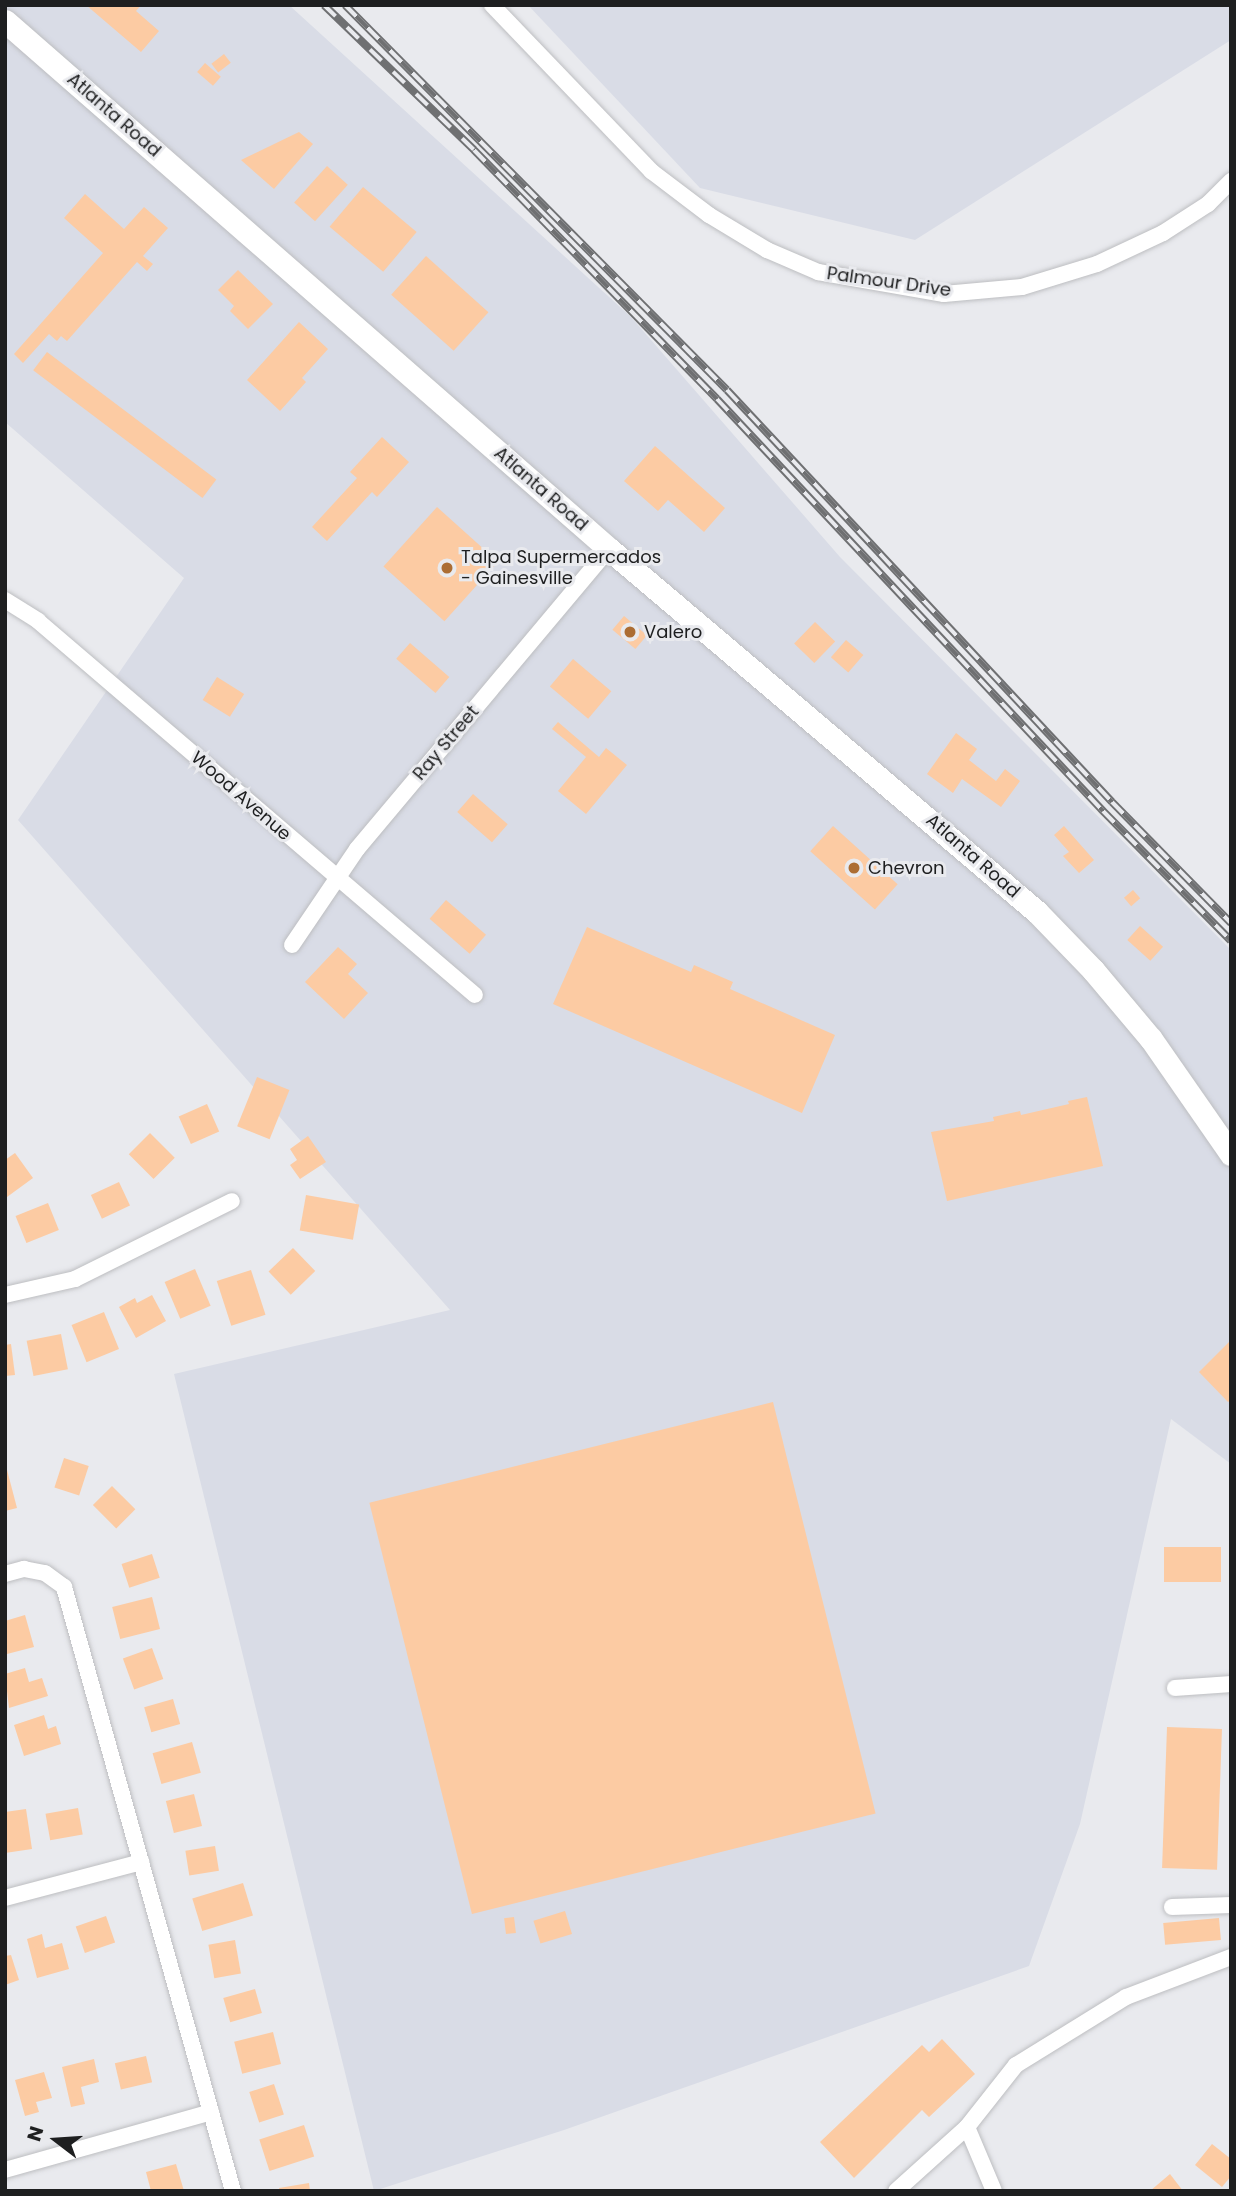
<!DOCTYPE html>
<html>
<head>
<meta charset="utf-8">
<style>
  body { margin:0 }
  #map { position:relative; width:1236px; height:2196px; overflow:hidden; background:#e9eaee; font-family:Poppins,sans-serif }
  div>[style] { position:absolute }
  .built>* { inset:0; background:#d9dce6 }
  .building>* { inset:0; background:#fccba3; transform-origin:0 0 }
  .roads { filter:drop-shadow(0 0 2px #bdbec1) drop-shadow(0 0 2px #bdbec1) }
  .street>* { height:16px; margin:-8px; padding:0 8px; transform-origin:8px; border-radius:8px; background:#fff }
  .secondary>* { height:23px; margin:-11.5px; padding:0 11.5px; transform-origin:11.5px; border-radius:11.5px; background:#fff }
  .rail>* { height:8px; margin-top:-4px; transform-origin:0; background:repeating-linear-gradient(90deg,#e9eaee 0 16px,#6f7072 0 32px); box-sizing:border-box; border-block:2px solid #6f7072 }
  .dots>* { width:19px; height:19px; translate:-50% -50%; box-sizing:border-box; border:4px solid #e9eaee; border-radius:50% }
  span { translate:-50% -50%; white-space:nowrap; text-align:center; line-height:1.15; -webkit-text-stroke:6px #e9eaee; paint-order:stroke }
  .street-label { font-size:18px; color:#1e1f20 }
  .poi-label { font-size:18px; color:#1e1f20 }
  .left { translate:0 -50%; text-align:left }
  .frame { position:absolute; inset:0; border:7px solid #1e1f20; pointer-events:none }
  .north { position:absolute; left:21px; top:2105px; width:70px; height:70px; -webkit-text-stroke:5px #e9eaee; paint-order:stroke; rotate:287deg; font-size:19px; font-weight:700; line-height:28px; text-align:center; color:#1e1f20 }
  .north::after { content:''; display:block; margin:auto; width:24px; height:32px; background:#1e1f20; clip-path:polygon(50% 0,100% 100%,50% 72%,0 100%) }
</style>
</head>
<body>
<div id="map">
  <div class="built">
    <div style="clip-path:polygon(5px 5px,289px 5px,631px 317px,840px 557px,1231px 950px,1231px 1464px,1171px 1419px,1080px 1824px,1029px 1966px,564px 2130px,374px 2191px,174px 1374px,450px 1310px,18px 820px,184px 578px,5px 422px)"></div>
    <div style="clip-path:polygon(528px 5px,1231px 5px,1231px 40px,915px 240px,700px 188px)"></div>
  </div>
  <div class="building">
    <div style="clip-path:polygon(86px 5px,141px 5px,136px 11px,159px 31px,141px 52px)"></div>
    <div style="left:224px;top:54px;width:11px;height:16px;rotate:52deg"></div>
    <div style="left:205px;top:63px;width:21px;height:12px;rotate:41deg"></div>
    <div style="clip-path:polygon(299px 132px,313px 144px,274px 189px,241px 160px)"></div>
    <div style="left:327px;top:166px;width:28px;height:49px;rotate:42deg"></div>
    <div style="left:363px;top:187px;width:70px;height:52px;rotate:40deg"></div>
    <div style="clip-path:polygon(85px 194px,124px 229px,144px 207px,168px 228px,143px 256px,153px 264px,147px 271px,137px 262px,67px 341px,61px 336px,57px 341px,49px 334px,23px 363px,14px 354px,103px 253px,64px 218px)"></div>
    <div style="left:426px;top:256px;width:84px;height:52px;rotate:42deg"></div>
    <div style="clip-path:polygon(238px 270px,273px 304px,248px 329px,230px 311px,234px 306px,218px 290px)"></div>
    <div style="clip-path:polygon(299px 322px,328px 349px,302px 378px,306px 382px,280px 411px,247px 380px)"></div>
    <div style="left:47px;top:352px;width:212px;height:23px;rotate:37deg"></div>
    <div style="clip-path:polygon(382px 437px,409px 462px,377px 497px,372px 492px,327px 541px,312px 527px,357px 478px,350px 472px)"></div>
    <div style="clip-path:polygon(655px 446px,725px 508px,704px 532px,668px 500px,658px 511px,624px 481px)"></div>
    <div style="left:437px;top:507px;width:82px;height:80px;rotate:42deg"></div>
    <div style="left:624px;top:616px;width:30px;height:18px;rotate:40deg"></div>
    <div style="left:815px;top:622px;width:28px;height:30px;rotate:44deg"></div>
    <div style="left:846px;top:640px;width:23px;height:23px;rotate:41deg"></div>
    <div style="left:410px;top:643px;width:52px;height:21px;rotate:41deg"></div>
    <div style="left:573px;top:659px;width:50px;height:36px;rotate:40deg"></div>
    <div style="left:217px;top:677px;width:32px;height:27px;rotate:32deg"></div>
    <div style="clip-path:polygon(558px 722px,599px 757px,606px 748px,627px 765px,586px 814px,558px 791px,586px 757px,552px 729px)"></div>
    <div style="clip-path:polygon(956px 733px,977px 749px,969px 760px,996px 781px,1005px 769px,1020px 781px,1001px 807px,962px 779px,953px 793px,927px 774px)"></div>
    <div style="left:473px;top:794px;width:46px;height:24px;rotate:41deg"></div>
    <div style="left:833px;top:826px;width:87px;height:34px;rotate:42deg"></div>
    <div style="clip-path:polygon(1064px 826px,1094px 860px,1079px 873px,1063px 856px,1069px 852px,1054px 835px)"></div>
    <div style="left:1133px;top:890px;width:11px;height:12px;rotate:49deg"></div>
    <div style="left:446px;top:900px;width:53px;height:25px;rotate:41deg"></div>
    <div style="left:1140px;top:926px;width:31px;height:19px;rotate:42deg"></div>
    <div style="clip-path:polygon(587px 927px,691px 972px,694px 965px,733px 982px,730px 989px,835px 1035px,802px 1113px,553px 1004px)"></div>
    <div style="clip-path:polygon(338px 947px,357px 964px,348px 974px,368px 993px,344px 1019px,305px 982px)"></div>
    <div style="left:257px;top:1077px;width:35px;height:53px;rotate:22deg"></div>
    <div style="clip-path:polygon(1087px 1097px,1103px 1166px,947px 1201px,931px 1132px,994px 1121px,993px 1117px,1020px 1111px,1021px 1115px,1069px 1104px,1068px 1101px)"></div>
    <div style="left:207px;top:1104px;width:30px;height:31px;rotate:66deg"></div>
    <div style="left:150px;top:1133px;width:35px;height:30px;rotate:45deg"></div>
    <div style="clip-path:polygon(308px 1136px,326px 1162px,300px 1179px,290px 1165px,297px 1160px,290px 1149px)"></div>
    <div style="clip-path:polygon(15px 1153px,33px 1178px,7px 1197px,5px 1160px)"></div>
    <div style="left:119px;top:1182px;width:26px;height:31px;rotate:65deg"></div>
    <div style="left:306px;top:1195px;width:54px;height:36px;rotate:10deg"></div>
    <div style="left:48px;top:1203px;width:29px;height:35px;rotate:68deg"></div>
    <div style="left:293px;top:1248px;width:32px;height:34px;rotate:46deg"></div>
    <div style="left:195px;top:1269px;width:40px;height:33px;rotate:67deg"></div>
    <div style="left:251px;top:1270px;width:47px;height:36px;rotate:72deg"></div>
    <div style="clip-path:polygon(152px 1295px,166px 1321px,136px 1338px,119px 1307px,135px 1298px,137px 1303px)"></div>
    <div style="left:104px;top:1312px;width:40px;height:35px;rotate:68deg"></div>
    <div style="left:61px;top:1334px;width:36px;height:35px;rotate:79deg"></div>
    <div style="clip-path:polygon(1231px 1340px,1231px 1400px,1228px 1402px,1199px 1372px)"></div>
    <div style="clip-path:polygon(11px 1344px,15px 1375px,5px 1376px,5px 1345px)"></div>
    <div style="left:773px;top:1402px;width:424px;height:416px;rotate:76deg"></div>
    <div style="left:64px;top:1458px;width:26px;height:31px;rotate:18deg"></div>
    <div style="clip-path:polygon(6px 1466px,17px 1508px,5px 1511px,5px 1467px)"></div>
    <div style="left:112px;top:1486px;width:33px;height:27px;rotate:45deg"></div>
    <div style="left:1164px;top:1547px;width:57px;height:35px"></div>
    <div style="left:152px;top:1554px;width:25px;height:32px;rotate:72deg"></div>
    <div style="left:152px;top:1597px;width:33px;height:41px;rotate:76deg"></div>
    <div style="clip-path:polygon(25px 1615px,34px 1647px,7px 1654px,5px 1621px)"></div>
    <div style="left:152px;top:1648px;width:33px;height:31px;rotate:70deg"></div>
    <div style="clip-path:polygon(25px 1668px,29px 1682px,42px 1678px,48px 1696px,9px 1708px,5px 1674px)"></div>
    <div style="left:173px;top:1699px;width:26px;height:30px;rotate:74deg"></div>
    <div style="clip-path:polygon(44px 1715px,48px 1729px,56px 1726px,61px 1744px,24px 1756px,14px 1725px)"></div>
    <div style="left:1167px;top:1727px;width:55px;height:141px;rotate:2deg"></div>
    <div style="left:192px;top:1742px;width:32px;height:41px;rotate:74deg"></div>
    <div style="left:194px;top:1794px;width:33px;height:29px;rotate:76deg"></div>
    <div style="left:78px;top:1808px;width:27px;height:33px;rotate:80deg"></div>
    <div style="clip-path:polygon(26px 1809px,32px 1849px,5px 1853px,5px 1812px)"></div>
    <div style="left:215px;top:1846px;width:25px;height:30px;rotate:81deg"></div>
    <div style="left:243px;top:1883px;width:34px;height:53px;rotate:73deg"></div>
    <div style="left:565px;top:1911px;width:24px;height:33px;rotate:73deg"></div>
    <div style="left:106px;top:1916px;width:28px;height:32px;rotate:71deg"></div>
    <div style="left:514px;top:1917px;width:16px;height:10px;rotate:83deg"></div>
    <div style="left:1219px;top:1918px;width:22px;height:56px;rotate:85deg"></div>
    <div style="clip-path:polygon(42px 1934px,45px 1948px,62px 1943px,69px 1969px,37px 1978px,27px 1939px)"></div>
    <div style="left:235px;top:1940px;width:34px;height:27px;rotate:80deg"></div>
    <div style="clip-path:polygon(11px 1955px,19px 1980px,5px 1985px,5px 1956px)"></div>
    <div style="left:255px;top:1989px;width:25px;height:33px;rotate:74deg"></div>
    <div style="left:273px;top:2032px;width:33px;height:40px;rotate:76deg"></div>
    <div style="clip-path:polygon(942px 2039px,975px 2074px,929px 2117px,922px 2110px,854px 2178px,820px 2142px,922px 2045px,929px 2052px)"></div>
    <div style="left:146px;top:2056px;width:27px;height:32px;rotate:77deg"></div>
    <div style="clip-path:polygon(94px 2059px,99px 2082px,81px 2087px,85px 2104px,71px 2107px,62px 2067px)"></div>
    <div style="clip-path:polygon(44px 2072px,52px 2098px,36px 2102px,39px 2112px,25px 2116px,15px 2080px)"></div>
    <div style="left:274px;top:2084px;width:32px;height:26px;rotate:72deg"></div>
    <div style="left:304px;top:2125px;width:33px;height:47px;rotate:72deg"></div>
    <div style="clip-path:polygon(1212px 2144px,1231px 2159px,1231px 2176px,1222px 2187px,1195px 2165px)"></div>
    <div style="clip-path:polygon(176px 2164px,184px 2191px,151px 2191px,146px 2172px)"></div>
    <div style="clip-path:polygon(1170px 2174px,1183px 2191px,1150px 2191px)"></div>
    <div style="clip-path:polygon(309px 2183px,310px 2191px,280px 2191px,279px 2188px)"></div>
  </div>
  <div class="roads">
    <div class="street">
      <div style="left:492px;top:5px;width:230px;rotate:46.2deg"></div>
      <div style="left:651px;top:171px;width:73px;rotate:37.2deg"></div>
      <div style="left:709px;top:215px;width:68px;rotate:31.1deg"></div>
      <div style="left:767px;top:250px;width:56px;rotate:23.3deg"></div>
      <div style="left:818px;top:272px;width:128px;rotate:9.9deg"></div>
      <div style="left:944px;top:294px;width:78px;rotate:-5.1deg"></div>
      <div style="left:1022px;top:287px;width:78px;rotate:-17deg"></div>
      <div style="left:1097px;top:264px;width:73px;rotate:-25.2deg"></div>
      <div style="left:1163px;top:233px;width:54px;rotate:-32.8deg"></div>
      <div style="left:1208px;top:204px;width:33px;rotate:-45deg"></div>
      <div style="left:5px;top:600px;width:39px;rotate:32deg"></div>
      <div style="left:38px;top:621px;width:575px;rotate:40.56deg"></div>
      <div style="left:292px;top:945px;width:116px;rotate:-55.9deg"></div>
      <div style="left:357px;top:849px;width:392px;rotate:-50deg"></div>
      <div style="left:5px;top:1295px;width:72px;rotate:-12.9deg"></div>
      <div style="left:75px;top:1279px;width:175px;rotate:-26.4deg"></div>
      <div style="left:5px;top:1574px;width:20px;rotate:-15deg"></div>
      <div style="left:24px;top:1569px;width:21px;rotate:11deg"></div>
      <div style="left:45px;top:1573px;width:24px;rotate:36deg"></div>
      <div style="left:64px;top:1587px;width:627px;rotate:74.37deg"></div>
      <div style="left:1175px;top:1688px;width:56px;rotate:-4.1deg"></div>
      <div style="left:5px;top:1898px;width:141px;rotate:-14.8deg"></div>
      <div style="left:1172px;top:1907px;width:59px;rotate:-1.9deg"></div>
      <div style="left:967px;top:2127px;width:69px;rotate:67.1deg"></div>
      <div style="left:5px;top:2170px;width:214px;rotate:-15.7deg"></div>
      <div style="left:896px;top:2191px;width:96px;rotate:-42deg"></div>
      <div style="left:967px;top:2127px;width:79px;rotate:-51.7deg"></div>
      <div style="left:1016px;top:2065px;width:129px;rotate:-31.7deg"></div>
      <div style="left:1126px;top:1997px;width:112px;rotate:-20.9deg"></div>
    </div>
    <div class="secondary">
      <div style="left:5px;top:21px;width:802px;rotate:41.16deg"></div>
      <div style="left:609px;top:549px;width:561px;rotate:40.3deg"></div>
      <div style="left:1037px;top:912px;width:81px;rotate:46deg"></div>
      <div style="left:1093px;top:970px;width:90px;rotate:50deg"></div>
      <div style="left:1151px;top:1039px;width:140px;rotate:55.2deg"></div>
    </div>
  </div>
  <div class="rail">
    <div style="left:324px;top:5px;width:209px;rotate:44deg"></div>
    <div style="left:474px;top:150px;width:348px;rotate:45.7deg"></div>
    <div style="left:717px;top:399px;width:565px;rotate:46.87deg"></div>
    <div style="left:1103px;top:811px;width:182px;rotate:45.4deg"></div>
    <div style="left:345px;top:5px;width:542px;rotate:45.22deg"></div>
    <div style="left:727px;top:390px;width:564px;rotate:46.94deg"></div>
    <div style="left:1112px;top:802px;width:170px;rotate:45.5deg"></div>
  </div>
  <div class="dots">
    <div style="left:447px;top:568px;background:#ac6d33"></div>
    <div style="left:630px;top:632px;background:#ac6d33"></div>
    <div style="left:854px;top:868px;background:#ac6d33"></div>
  </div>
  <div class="street-label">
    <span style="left:114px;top:115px;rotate:41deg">Atlanta Road</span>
    <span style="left:889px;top:282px;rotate:8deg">Palmour Drive</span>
    <span style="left:541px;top:489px;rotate:41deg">Atlanta Road</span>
    <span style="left:446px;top:743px;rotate:-50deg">Ray Street</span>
    <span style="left:241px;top:796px;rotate:41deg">Wood Avenue</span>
    <span style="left:973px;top:856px;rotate:41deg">Atlanta Road</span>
  </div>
  <div class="poi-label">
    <span class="left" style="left:461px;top:568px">Talpa Supermercados<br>- Gainesville</span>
    <span class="left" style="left:644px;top:632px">Valero</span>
    <span class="left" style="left:868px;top:868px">Chevron</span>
  </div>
  <div class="frame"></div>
  <div class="north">N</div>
</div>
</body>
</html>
